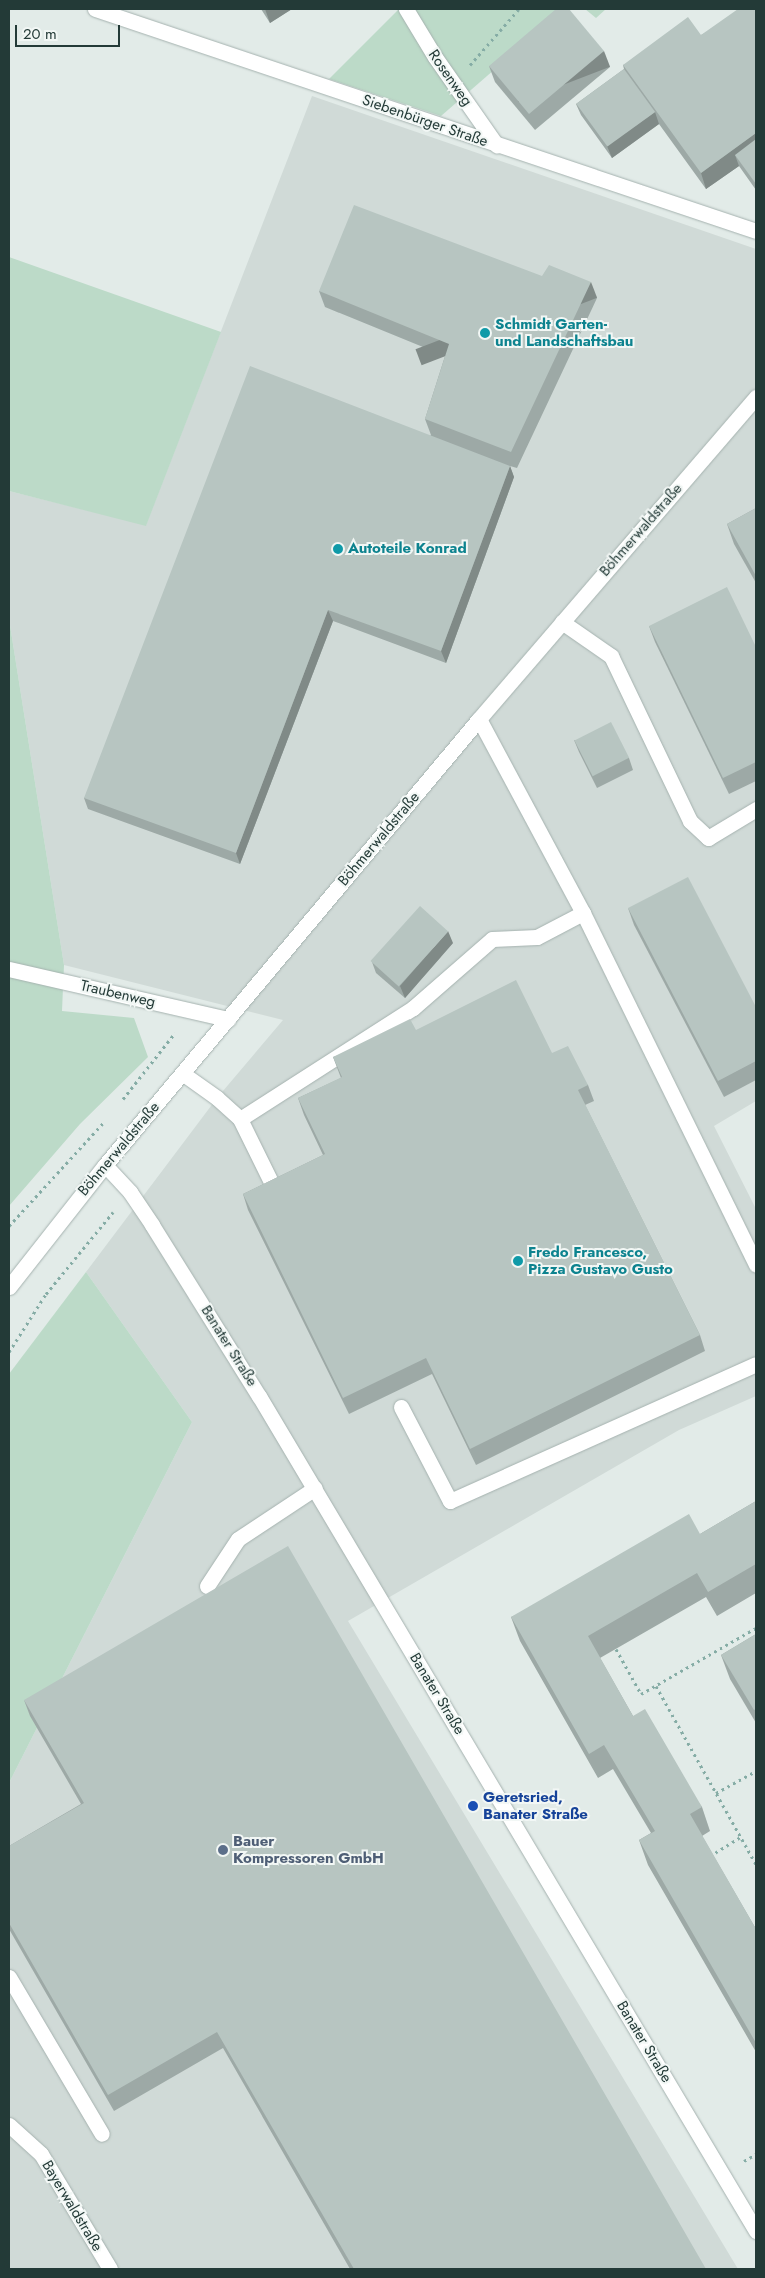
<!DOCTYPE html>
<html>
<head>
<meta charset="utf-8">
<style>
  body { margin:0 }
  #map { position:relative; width:765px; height:2278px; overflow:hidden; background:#e2ebe8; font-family:Jost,sans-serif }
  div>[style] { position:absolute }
  .built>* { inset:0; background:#d0dad7 }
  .green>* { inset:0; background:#bcdac8 }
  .path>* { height:3px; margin-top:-1.5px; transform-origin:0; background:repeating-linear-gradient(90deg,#85aca5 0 2.5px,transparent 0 6.5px) }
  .roads { filter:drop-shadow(0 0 1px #a5b2af) drop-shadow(0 0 1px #a5b2af) }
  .minor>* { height:15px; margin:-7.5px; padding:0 7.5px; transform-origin:7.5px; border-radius:7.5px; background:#fff }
  .wall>* { inset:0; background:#9da9a6 }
  .shaded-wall>* { inset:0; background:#808a87; transform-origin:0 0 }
  .building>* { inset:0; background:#b7c5c1; transform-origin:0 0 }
  .dots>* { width:14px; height:14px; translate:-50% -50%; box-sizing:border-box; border:2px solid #f2f7f5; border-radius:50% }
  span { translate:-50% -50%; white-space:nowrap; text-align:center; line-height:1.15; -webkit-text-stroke:4px #f2f7f5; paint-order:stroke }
  .street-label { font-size:15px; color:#233a37 }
  .culture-label { font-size:15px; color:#0d838f; font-weight:700 }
  .left { translate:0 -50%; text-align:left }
  .transit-label { font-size:15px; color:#164399; font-weight:700 }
  .service-label { font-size:15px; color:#4e5e75; font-weight:700 }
  .frame { position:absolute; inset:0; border:10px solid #233a37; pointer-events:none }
  .scale { position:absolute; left:15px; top:25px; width:105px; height:22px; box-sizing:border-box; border:2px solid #233a37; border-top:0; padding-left:6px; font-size:15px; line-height:18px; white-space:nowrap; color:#233a37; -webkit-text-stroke:4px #f2f7f5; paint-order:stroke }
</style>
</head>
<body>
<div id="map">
  <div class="built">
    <div style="clip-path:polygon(312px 96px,756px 249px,756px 1101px,714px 1126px,756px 1209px,756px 1396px,679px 1430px,348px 1621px,738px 2269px,9px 2269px,9px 1783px,192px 1422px,86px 1272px,217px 1098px,283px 1020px,64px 965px,9px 619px,9px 491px,146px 525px)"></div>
  </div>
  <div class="green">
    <div style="clip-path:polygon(399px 9px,564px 9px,441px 116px,329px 79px)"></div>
    <div style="clip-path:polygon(585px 9px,606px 9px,596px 18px)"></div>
    <div style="clip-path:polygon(9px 257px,221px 332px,146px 526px,9px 491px)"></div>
    <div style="clip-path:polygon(9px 619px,64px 965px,62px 1011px,134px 1018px,148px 1057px,80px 1124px,9px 1206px)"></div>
    <div style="clip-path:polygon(86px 1272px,192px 1422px,9px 1783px,9px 1374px)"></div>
  </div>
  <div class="path">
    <div style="left:470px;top:65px;width:74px;rotate:-48.8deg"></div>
    <div style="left:123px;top:1099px;width:84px;rotate:-51.8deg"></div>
    <div style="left:9px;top:1226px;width:142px;rotate:-47.6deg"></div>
    <div style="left:9px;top:1352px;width:69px;rotate:-57.5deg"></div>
    <div style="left:46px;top:1294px;width:106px;rotate:-50.7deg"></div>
    <div style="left:616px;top:1649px;width:51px;rotate:60.9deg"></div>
    <div style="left:641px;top:1694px;width:133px;rotate:-29.9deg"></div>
    <div style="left:656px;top:1686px;width:204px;rotate:60.7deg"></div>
    <div style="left:716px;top:1793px;width:46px;rotate:-28.8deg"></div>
    <div style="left:710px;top:1856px;width:36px;rotate:-32deg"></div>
    <div style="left:744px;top:2161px;width:14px;rotate:-30deg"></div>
  </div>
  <div class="roads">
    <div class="minor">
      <div style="left:95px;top:9px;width:697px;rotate:18.56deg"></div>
      <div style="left:406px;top:9px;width:56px;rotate:58.9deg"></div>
      <div style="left:435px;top:57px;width:108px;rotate:55.1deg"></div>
      <div style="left:562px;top:622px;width:60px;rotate:34.8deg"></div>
      <div style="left:611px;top:656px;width:183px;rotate:64.4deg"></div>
      <div style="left:690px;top:821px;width:25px;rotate:43deg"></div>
      <div style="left:708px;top:838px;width:56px;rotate:-31.1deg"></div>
      <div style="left:479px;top:719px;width:220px;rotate:61.8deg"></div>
      <div style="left:583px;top:913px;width:392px;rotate:63.8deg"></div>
      <div style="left:9px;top:969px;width:225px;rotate:12.9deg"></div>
      <div style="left:182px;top:1073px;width:43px;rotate:35.5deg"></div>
      <div style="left:217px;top:1098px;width:31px;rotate:42deg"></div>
      <div style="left:105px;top:1165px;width:37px;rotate:47deg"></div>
      <div style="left:130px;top:1192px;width:40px;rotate:56deg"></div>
      <div style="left:152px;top:1225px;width:202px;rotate:58deg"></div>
      <div style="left:259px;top:1396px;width:972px;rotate:59.24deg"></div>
      <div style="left:273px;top:1186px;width:75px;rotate:-116.2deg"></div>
      <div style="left:240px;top:1119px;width:206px;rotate:-32.7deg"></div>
      <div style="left:413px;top:1008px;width:105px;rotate:-41.1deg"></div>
      <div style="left:492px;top:939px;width:45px;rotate:-2.5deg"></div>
      <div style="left:537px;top:937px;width:52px;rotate:-27.6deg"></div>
      <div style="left:9px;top:1287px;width:155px;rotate:-51.8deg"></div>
      <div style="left:105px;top:1165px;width:582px;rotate:-50.02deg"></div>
      <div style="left:479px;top:719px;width:425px;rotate:-49.3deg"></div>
      <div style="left:401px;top:1407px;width:106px;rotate:62.5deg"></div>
      <div style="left:450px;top:1501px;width:335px;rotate:-24.1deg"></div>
      <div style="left:207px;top:1586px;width:56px;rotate:-56.6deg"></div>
      <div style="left:238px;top:1539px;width:92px;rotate:-33.5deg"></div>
      <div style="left:9px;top:1977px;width:182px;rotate:59.4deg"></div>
      <div style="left:9px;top:2125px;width:43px;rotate:42.2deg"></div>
      <div style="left:41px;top:2154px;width:134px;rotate:59deg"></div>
    </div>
  </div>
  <div class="wall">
    <div style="clip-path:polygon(261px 9px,292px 9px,270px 23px)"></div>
    <div style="clip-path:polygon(756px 9px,756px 190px,739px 166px,706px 189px,659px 124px,612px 158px,581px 115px,576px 104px,624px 69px,623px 65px,701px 35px)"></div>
    <div style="clip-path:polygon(489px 66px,610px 67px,535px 130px,495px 82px)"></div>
    <div style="clip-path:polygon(319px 291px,597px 298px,517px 468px,510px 466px,514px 477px,446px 663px,333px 621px,240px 864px,88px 809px,84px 798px,431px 435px,425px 419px,445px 356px,325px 307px)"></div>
    <div style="clip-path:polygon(756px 508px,756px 583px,734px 544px,727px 524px)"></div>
    <div style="clip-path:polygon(649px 626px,756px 647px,756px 781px,729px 794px,655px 642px)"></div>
    <div style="clip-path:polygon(574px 740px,629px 758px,633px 770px,597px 788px,579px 752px)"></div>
    <div style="clip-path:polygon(628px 908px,756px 1007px,756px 1080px,724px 1097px,634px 925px)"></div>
    <div style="clip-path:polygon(453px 943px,405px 998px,376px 973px,372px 962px)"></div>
    <div style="clip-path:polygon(416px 1030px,552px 1053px,588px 1085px,594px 1101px,585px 1105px,700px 1335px,705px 1351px,476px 1465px,432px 1374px,349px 1414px,248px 1210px,243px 1194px,323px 1155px,304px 1115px,298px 1098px,341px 1078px,333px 1057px)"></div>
    <div style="clip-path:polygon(756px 1501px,756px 1593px,717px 1616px,706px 1597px,600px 1658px,633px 1716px,702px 1807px,710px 1831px,702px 1836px,756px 1929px,756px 2052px,648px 1865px,639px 1840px,651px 1833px,613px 1769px,598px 1778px,520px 1641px,511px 1617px,700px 1534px)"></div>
    <div style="clip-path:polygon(756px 1634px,756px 1723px,730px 1679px,721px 1655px)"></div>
    <div style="clip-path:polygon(24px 1700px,706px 2269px,350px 2269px,223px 2048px,114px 2111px,9px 1929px,9px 1846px,81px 1804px,30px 1716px)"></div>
  </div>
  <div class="shaded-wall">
    <div style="clip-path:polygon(265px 9px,292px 9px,270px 23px)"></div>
    <div style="left:604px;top:51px;width:17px;height:98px;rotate:69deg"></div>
    <div style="clip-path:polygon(655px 112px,659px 124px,612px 158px,607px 146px)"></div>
    <div style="clip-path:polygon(756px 133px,756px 154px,735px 155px,739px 166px,706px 189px,701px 173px)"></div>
    <div style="left:591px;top:282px;width:17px;height:188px;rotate:69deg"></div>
    <div style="clip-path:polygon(510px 466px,514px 477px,446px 663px,441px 651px)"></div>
    <div style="clip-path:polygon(328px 610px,333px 621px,240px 864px,236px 853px)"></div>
    <div style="clip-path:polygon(448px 931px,453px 943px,405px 998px,400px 986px)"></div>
  </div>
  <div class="building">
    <div style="clip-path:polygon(556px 9px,569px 9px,604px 51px,529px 114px,489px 66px)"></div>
    <div style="clip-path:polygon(738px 9px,756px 9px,756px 133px,701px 173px,623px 65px,688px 17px,701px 35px)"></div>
    <div style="left:624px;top:69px;width:53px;height:59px;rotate:54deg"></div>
    <div style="clip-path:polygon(756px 139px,756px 184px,735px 155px)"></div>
    <div style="clip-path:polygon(354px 205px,542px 276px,549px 265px,591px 282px,511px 452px,425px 419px,449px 344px,319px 291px)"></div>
    <div style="clip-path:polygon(250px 366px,510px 466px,441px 651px,328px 610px,236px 853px,84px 798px)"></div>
    <div style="clip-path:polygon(756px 508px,756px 576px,727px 524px)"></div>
    <div style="clip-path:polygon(727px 587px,756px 647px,756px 762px,723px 778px,649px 626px)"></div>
    <div style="left:611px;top:722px;width:40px;height:41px;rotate:63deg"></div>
    <div style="clip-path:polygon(688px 877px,756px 1007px,756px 1061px,718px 1081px,628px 908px)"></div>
    <div style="left:420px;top:906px;width:38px;height:74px;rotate:42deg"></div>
    <div style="clip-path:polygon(516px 980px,552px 1053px,568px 1046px,588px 1085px,578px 1090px,700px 1335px,470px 1449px,426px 1358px,343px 1398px,243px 1194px,325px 1154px,298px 1098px,342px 1077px,333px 1057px,410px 1019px,416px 1030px)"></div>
    <div style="clip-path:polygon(756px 1501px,756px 1564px,708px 1592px,697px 1573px,588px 1636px,633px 1716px,645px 1709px,702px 1807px,690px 1814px,756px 1929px,756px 2043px,639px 1840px,655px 1831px,604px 1745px,589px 1754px,511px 1617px,689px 1514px,700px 1534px)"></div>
    <div style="clip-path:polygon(288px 1546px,706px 2269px,354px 2269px,217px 2032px,108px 2095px,9px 1923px,9px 1846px,84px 1803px,24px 1700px)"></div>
    <div style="clip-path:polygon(756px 1634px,756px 1709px,754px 1710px,721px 1655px)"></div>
  </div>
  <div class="dots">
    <div style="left:485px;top:333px;background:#0f9aa8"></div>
    <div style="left:338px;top:549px;background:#0f9aa8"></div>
    <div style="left:518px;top:1261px;background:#0f9aa8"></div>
    <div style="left:473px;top:1806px;background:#1a4fb4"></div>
    <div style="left:223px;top:1850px;background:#5c6f8a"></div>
  </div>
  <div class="street-label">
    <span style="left:450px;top:78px;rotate:55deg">Rosenweg</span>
    <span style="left:425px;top:121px;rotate:19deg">Siebenbürger Straße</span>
    <span style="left:641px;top:530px;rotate:-49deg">Böhmerwaldstraße</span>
    <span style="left:379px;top:839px;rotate:-50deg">Böhmerwaldstraße</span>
    <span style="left:118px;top:994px;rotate:13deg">Traubenweg</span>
    <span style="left:119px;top:1149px;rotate:-50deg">Böhmerwaldstraße</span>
    <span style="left:229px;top:1346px;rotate:58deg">Banater Straße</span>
    <span style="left:437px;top:1694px;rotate:59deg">Banater Straße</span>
    <span style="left:644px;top:2042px;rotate:59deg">Banater Straße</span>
    <span style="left:72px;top:2206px;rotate:59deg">Bayerwaldstraße</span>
  </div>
  <div class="culture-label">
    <span class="left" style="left:495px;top:333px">Schmidt Garten-<br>und Landschaftsbau</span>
    <span class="left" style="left:348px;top:549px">Autoteile Konrad</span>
    <span class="left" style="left:528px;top:1261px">Fredo Francesco,<br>Pizza Gustavo Gusto</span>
  </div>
  <div class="transit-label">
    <span class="left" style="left:483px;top:1806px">Geretsried,<br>Banater Straße</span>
  </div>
  <div class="service-label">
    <span class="left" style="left:233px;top:1850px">Bauer<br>Kompressoren GmbH</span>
  </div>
  <div class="frame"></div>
  <div class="scale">20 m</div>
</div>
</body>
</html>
